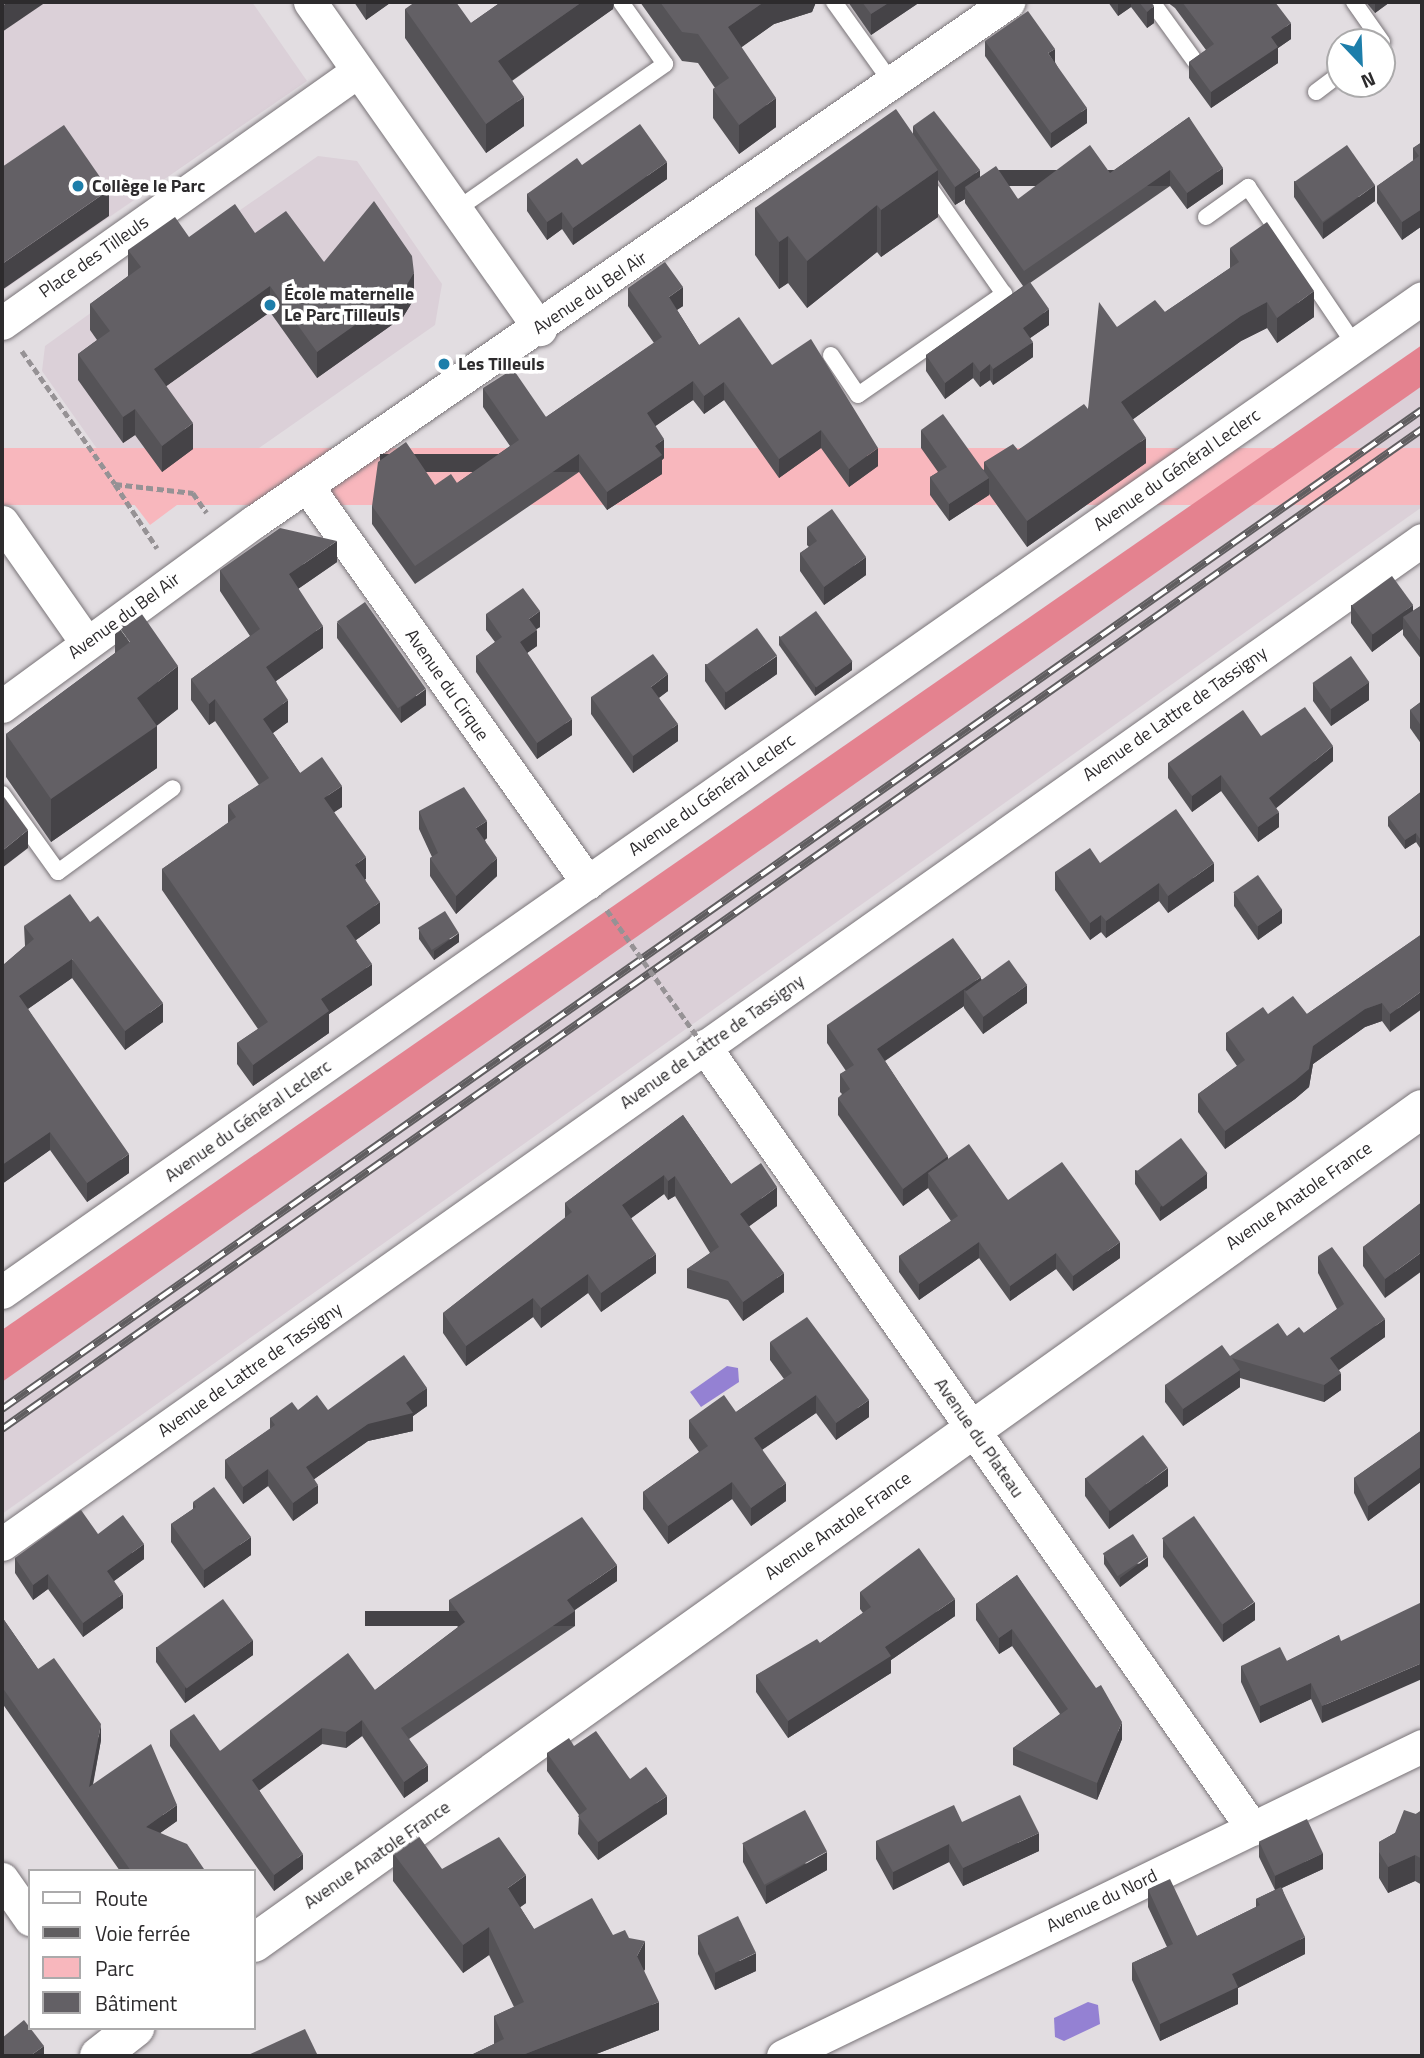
<!DOCTYPE html>
<html>
<head>
<meta charset="utf-8">
<style>
  body { margin:0 }
  #map { position:relative; width:1424px; height:2058px; overflow:hidden; background:#e2dde1; font-family:"Titillium Web",sans-serif }
  div>[style] { position:absolute }
  .built>* { inset:0; background:#dbd0d8 }
  .green>* { inset:0; background:#f8b7bd; transform-origin:0 0 }
  .forest>* { inset:0; background:#e4828f }
  .water>* { inset:0; background:#9481d3 }
  .path>* { height:4.5px; margin-top:-2.25px; transform-origin:0; background:repeating-linear-gradient(90deg,#969295 0 7px,transparent 0 10.5px) }
  .roads { filter:drop-shadow(0 0 2px #797478) drop-shadow(0 0 2px #797478) }
  .lane>* { height:16px; margin:-8px; padding:0 8px; transform-origin:8px; border-radius:8px; background:#fff }
  .street>* { height:33px; margin:-16.5px; padding:0 16.5px; transform-origin:16.5px; border-radius:16.5px; background:#fff }
  .secondary>* { height:38px; margin:-19px; padding:0 19px; transform-origin:19px; border-radius:19px; background:#fff }
  .rail>* { height:8px; margin-top:-4px; transform-origin:0; background:repeating-linear-gradient(90deg,#fff 0 16px,#605e60 0 32px); box-sizing:border-box; border-block:2px solid #605e60 }
  .path-bridge>* { height:4.5px; margin-top:-2.25px; transform-origin:0; background:repeating-linear-gradient(90deg,#969295 0 7px,transparent 0 10.5px) }
  .wall>* { inset:0; background:#555357 }
  .shaded-wall>* { inset:0; background:#454347; transform-origin:0 0 }
  .building>* { inset:0; background:#636065; transform-origin:0 0 }
  .dots>* { width:19px; height:19px; translate:-50% -50%; box-sizing:border-box; border:4px solid #fff; border-radius:50% }
  span { translate:-50% -50%; white-space:nowrap; text-align:center; line-height:1.15; -webkit-text-stroke:7px #fff; paint-order:stroke }
  .poi-label { font-size:18px; color:#2d2b2d; font-weight:700 }
  .left { translate:0 -50%; text-align:left }
  .street-label { font-size:18px; color:#2d2b2d }
  .frame { position:absolute; inset:0; border:4px solid #2d2b2d; pointer-events:none }
  .legend { position:absolute; left:28px; top:1869px; width:228px; height:161px; box-sizing:border-box; background:#fff; border:2px solid #abaaab; margin:0; padding:9px 12px; list-style:none; font-size:21px; color:#2d2b2d }
  .legend li { display:flex; align-items:center; gap:14px; height:35px }
  .legend b { width:35px; border:2px solid #abaaab }
  .north { position:absolute; left:1326px; top:28px; width:70px; height:70px; box-sizing:border-box; background:#fff; border:2px solid #abaaab; border-radius:50%; rotate:157deg; font-size:19px; font-weight:700; line-height:28px; text-align:center; color:#2d2b2d }
  .north::after { content:''; display:block; margin:auto; width:24px; height:32px; background:#1d7eaa; clip-path:polygon(50% 0,100% 100%,50% 72%,0 100%) }
</style>
</head>
<body>
<div id="map">
  <div class="built">
    <div style="clip-path:polygon(2px 2px,252px 2px,307px 81px,2px 291px)"></div>
    <div style="clip-path:polygon(318px 156px,357px 161px,442px 284px,435px 325px,206px 485px,117px 477px,42px 371px,45px 346px,132px 283px,128px 276px,181px 251px)"></div>
    <div style="clip-path:polygon(1422px 345px,1422px 507px,2px 1514px,2px 1330px)"></div>
  </div>
  <div class="green">
    <div style="left:1422px;top:448px;width:57px;height:1739px;rotate:90deg"></div>
    <div style="clip-path:polygon(127px 495px,185px 499px,150px 525px)"></div>
  </div>
  <div class="forest">
    <div style="clip-path:polygon(1422px 345px,1422px 386px,2px 1382px,2px 1330px)"></div>
  </div>
  <div class="water">
    <div style="clip-path:polygon(727px 1366px,738px 1368px,739px 1382px,701px 1407px,690px 1392px)"></div>
    <div style="clip-path:polygon(1088px 2002px,1098px 2005px,1100px 2024px,1064px 2041px,1055px 2037px,1054px 2018px)"></div>
  </div>
  <div class="path">
    <div style="left:22px;top:351px;width:162px;rotate:55deg"></div>
    <div style="left:115px;top:484px;width:79px;rotate:6.6deg"></div>
    <div style="left:193px;top:493px;width:24px;rotate:55deg"></div>
    <div style="left:115px;top:484px;width:77px;rotate:56.7deg"></div>
  </div>
  <div class="roads">
    <div class="lane">
      <div style="left:834px;top:2px;width:100px;rotate:54.4deg"></div>
      <div style="left:1152px;top:2px;width:72px;rotate:54.1deg"></div>
      <div style="left:1354px;top:2px;width:49px;rotate:55deg"></div>
      <div style="left:1316px;top:92px;width:30px;rotate:-37deg"></div>
      <div style="left:456px;top:210px;width:255px;rotate:-34.9deg"></div>
      <div style="left:665px;top:64px;width:76px;rotate:-125.4deg"></div>
      <div style="left:1206px;top:217px;width:52px;rotate:-35.5deg"></div>
      <div style="left:1248px;top:187px;width:191px;rotate:55.9deg"></div>
      <div style="left:831px;top:355px;width:48px;rotate:56deg"></div>
      <div style="left:858px;top:395px;width:178px;rotate:-34.7deg"></div>
      <div style="left:1004px;top:294px;width:136px;rotate:-124.9deg"></div>
      <div style="left:2px;top:794px;width:96px;rotate:54.3deg"></div>
      <div style="left:58px;top:872px;width:142px;rotate:-36.1deg"></div>
    </div>
    <div class="street">
      <div style="left:310px;top:2px;width:400px;rotate:54.9deg"></div>
      <div style="left:2px;top:323px;width:436px;rotate:-35.3deg"></div>
      <div style="left:307px;top:486px;width:486px;rotate:54.7deg"></div>
      <div style="left:2px;top:522px;width:146px;rotate:55deg"></div>
      <div style="left:2px;top:706px;width:313px;rotate:-36.2deg"></div>
      <div style="left:255px;top:521px;width:915px;rotate:-34.58deg"></div>
      <div style="left:704px;top:1046px;width:956px;rotate:54.96deg"></div>
      <div style="left:2px;top:1292px;width:1733px;rotate:-34.99deg"></div>
      <div style="left:2px;top:1544px;width:1739px;rotate:-35.26deg"></div>
      <div style="left:2px;top:1879px;width:49px;rotate:55deg"></div>
      <div style="left:783px;top:2056px;width:710px;rotate:-25.88deg"></div>
    </div>
    <div class="secondary">
      <div style="left:254px;top:1943px;width:1435px;rotate:-35.53deg"></div>
      <div style="left:99px;top:2056px;width:46px;rotate:-37.9deg"></div>
    </div>
  </div>
  <div class="rail">
    <div style="left:2px;top:1409px;width:1736px;rotate:-35.13deg"></div>
    <div style="left:2px;top:1429px;width:1737px;rotate:-35.15deg"></div>
  </div>
  <div class="path-bridge">
    <div style="left:607px;top:910px;width:167px;rotate:54.5deg"></div>
  </div>
  <div class="wall">
    <div style="clip-path:polygon(354px 2px,390px 2px,390px 3px,366px 20px)"></div>
    <div style="clip-path:polygon(501px 2px,614px 2px,613px 9px,512px 81px,524px 126px,486px 153px,405px 38px,405px 9px,471px 23px)"></div>
    <div style="clip-path:polygon(640px 2px,816px 2px,812px 12px,774px 24px,741px 47px,776px 127px,739px 154px,713px 118px,713px 89px,715px 88px,698px 63px,682px 61px)"></div>
    <div style="clip-path:polygon(848px 2px,920px 2px,871px 35px)"></div>
    <div style="clip-path:polygon(1108px 2px,1151px 2px,1154px 23px,1147px 28px,1131px 7px,1118px 16px)"></div>
    <div style="clip-path:polygon(1167px 2px,1275px 2px,1291px 39px,1278px 48px,1278px 63px,1211px 108px,1189px 78px,1189px 62px,1206px 50px,1175px 8px)"></div>
    <div style="clip-path:polygon(1366px 2px,1390px 2px,1375px 13px)"></div>
    <div style="clip-path:polygon(985px 41px,1055px 62px,1087px 123px,1051px 148px,985px 56px)"></div>
    <div style="clip-path:polygon(1189px 117px,1223px 184px,1187px 209px,1170px 186px,1030px 283px,1049px 325px,1030px 338px,1033px 357px,993px 385px,990px 380px,980px 387px,973px 378px,945px 399px,926px 371px,926px 355px,1023px 286px,965px 203px,965px 199px,955px 205px,938px 180px,938px 217px,881px 257px,877px 252px,807px 308px,788px 283px,779px 289px,755px 255px,755px 208px,913px 134px,913px 126px,980px 177px,1018px 199px,1110px 173px)"></div>
    <div style="clip-path:polygon(1422px 142px,1422px 226px,1402px 240px,1377px 203px,1377px 186px,1413px 161px,1413px 148px)"></div>
    <div style="clip-path:polygon(582px 165px,667px 179px,573px 245px,562px 229px,547px 240px,527px 211px,527px 194px)"></div>
    <div style="clip-path:polygon(1294px 181px,1375px 201px,1323px 239px,1294px 197px)"></div>
    <div style="clip-path:polygon(255px 233px,324px 262px,414px 299px,403px 317px,317px 378px,270px 312px,166px 386px,193px 449px,162px 472px,135px 435px,123px 443px,78px 380px,78px 354px,97px 340px,90px 330px,90px 304px,128px 276px,128px 250px,189px 237px)"></div>
    <div style="clip-path:polygon(1230px 248px,1314px 317px,1277px 343px,1267px 328px,1241px 341px,1133px 419px,1146px 463px,1027px 547px,989px 494px,989px 495px,949px 521px,930px 495px,930px 477px,938px 472px,921px 448px,921px 430px,984px 470px,984px 462px,1018px 450px,1088px 409px,1117px 327px,1165px 312px,1230px 268px)"></div>
    <div style="clip-path:polygon(628px 288px,683px 306px,677px 310px,699px 345px,772px 365px,878px 466px,849px 487px,821px 448px,779px 478px,724px 400px,704px 414px,693px 400px,655px 426px,664px 458px,662px 460px,662px 474px,607px 510px,579px 472px,415px 584px,372px 524px,372px 506px,435px 485px,457px 483px,510px 446px,483px 407px,483px 388px,546px 417px,654px 343px,628px 306px)"></div>
    <div style="clip-path:polygon(807px 527px,866px 575px,824px 605px,800px 571px,800px 553px,809px 547px,807px 545px)"></div>
    <div style="clip-path:polygon(337px 562px,298px 589px,323px 648px,276px 681px,288px 722px,273px 733px,300px 773px,342px 807px,334px 812px,366px 879px,365px 879px,380px 923px,356px 940px,372px 985px,329px 1014px,329px 1033px,253px 1086px,237px 1064px,237px 1043px,258px 1029px,162px 890px,162px 869px,228px 823px,228px 805px,259px 785px,215px 721px,209px 725px,191px 700px,191px 679px,250px 636px,220px 591px,220px 570px)"></div>
    <div style="clip-path:polygon(1351px 605px,1413px 611px,1422px 605px,1422px 660px,1403px 635px,1403px 629px,1372px 652px,1351px 623px)"></div>
    <div style="clip-path:polygon(486px 614px,540px 627px,536px 629px,537px 646px,527px 653px,572px 735px,537px 759px,476px 672px,476px 656px,495px 642px,486px 630px)"></div>
    <div style="clip-path:polygon(115px 622px,178px 709px,157px 725px,157px 768px,51px 842px,6px 777px,6px 734px,115px 653px)"></div>
    <div style="clip-path:polygon(337px 622px,426px 705px,401px 723px,337px 638px)"></div>
    <div style="clip-path:polygon(779px 636px,852px 670px,815px 696px,779px 645px)"></div>
    <div style="clip-path:polygon(705px 664px,777px 674px,725px 710px,705px 681px)"></div>
    <div style="clip-path:polygon(1313px 683px,1369px 700px,1331px 726px,1313px 701px)"></div>
    <div style="clip-path:polygon(668px 691px,659px 698px,678px 741px,633px 773px,591px 714px,591px 697px)"></div>
    <div style="clip-path:polygon(1422px 701px,1422px 745px,1410px 728px,1410px 710px)"></div>
    <div style="clip-path:polygon(1333px 761px,1276px 808px,1279px 827px,1258px 842px,1221px 791px,1192px 812px,1168px 778px,1168px 763px)"></div>
    <div style="clip-path:polygon(1422px 791px,1422px 851px,1416px 842px,1405px 849px,1388px 826px,1388px 817px)"></div>
    <div style="clip-path:polygon(419px 811px,487px 838px,485px 840px,497px 876px,456px 914px,430px 876px,430px 858px,432px 857px,419px 829px)"></div>
    <div style="clip-path:polygon(1100px 863px,1214px 881px,1168px 913px,1159px 901px,1106px 938px,1101px 932px,1090px 940px,1055px 890px,1055px 872px)"></div>
    <div style="clip-path:polygon(1234px 893px,1282px 923px,1258px 940px,1234px 906px)"></div>
    <div style="clip-path:polygon(24px 926px,163px 1022px,125px 1050px,72px 978px,28px 1009px,129px 1173px,87px 1202px,50px 1150px,2px 1184px,2px 966px,25px 946px)"></div>
    <div style="clip-path:polygon(419px 930px,459px 942px,434px 960px,419px 939px)"></div>
    <div style="clip-path:polygon(1422px 934px,1390px 1032px,1382px 1021px,1365px 1027px,1313px 1064px,1309px 1087px,1295px 1099px,1225px 1149px,1198px 1112px,1198px 1094px,1237px 1066px,1226px 1050px,1226px 1033px,1268px 1014px,1307px 1014px)"></div>
    <div style="clip-path:polygon(981px 979px,1027px 1003px,983px 1034px,964px 1008px,964px 1006px,885px 1061px,948px 1159px,1008px 1200px,1120px 1258px,1073px 1291px,1056px 1269px,1010px 1301px,979px 1258px,919px 1300px,899px 1272px,899px 1256px,951px 1221px,928px 1188px,903px 1206px,838px 1115px,838px 1098px,842px 1094px,840px 1092px,840px 1074px,846px 1071px,827px 1043px,827px 1025px)"></div>
    <div style="clip-path:polygon(683px 1115px,731px 1184px,777px 1206px,749px 1226px,784px 1292px,743px 1321px,728px 1300px,687px 1288px,687px 1269px,710px 1253px,675px 1196px,668px 1200px,664px 1194px,631px 1218px,656px 1273px,601px 1312px,588px 1293px,541px 1328px,533px 1317px,466px 1366px,443px 1333px,443px 1313px,565px 1218px,565px 1203px)"></div>
    <div style="clip-path:polygon(1135px 1170px,1207px 1188px,1160px 1221px,1135px 1184px)"></div>
    <div style="clip-path:polygon(1422px 1202px,1385px 1298px,1363px 1266px,1363px 1247px)"></div>
    <div style="clip-path:polygon(1318px 1256px,1385px 1337px,1339px 1370px,1341px 1390px,1324px 1402px,1240px 1378px,1240px 1387px,1183px 1426px,1165px 1402px,1165px 1385px,1287px 1336px,1304px 1333px,1337px 1309px,1318px 1273px)"></div>
    <div style="clip-path:polygon(770px 1342px,869px 1417px,836px 1440px,816px 1413px,762px 1450px,786px 1501px,751px 1526px,732px 1499px,668px 1544px,643px 1509px,643px 1492px,699px 1452px,689px 1438px,689px 1420px,736px 1412px,784px 1379px,770px 1360px)"></div>
    <div style="clip-path:polygon(427px 1406px,413px 1416px,413px 1431px,368px 1441px,314px 1479px,318px 1503px,293px 1521px,268px 1486px,243px 1504px,225px 1478px,225px 1460px,270px 1429px,270px 1418px,298px 1410px,328px 1410px)"></div>
    <div style="clip-path:polygon(1422px 1430px,1422px 1481px,1368px 1521px,1354px 1493px,1354px 1478px)"></div>
    <div style="clip-path:polygon(1085px 1478px,1168px 1486px,1109px 1529px,1085px 1496px)"></div>
    <div style="clip-path:polygon(193px 1502px,251px 1555px,204px 1588px,171px 1542px,171px 1524px,193px 1509px)"></div>
    <div style="clip-path:polygon(98px 1534px,144px 1559px,114px 1581px,123px 1608px,83px 1637px,48px 1589px,33px 1600px,15px 1573px,15px 1558px)"></div>
    <div style="clip-path:polygon(1163px 1539px,1255px 1620px,1223px 1642px,1163px 1557px)"></div>
    <div style="clip-path:polygon(1104px 1555px,1148px 1566px,1120px 1587px,1104px 1564px)"></div>
    <div style="clip-path:polygon(1017px 1575px,1122px 1739px,1097px 1800px,1013px 1765px,1013px 1748px,1060px 1714px,1012px 1646px,999px 1654px,976px 1620px,976px 1604px)"></div>
    <div style="clip-path:polygon(617px 1581px,575px 1610px,575px 1626px,409px 1739px,428px 1781px,404px 1798px,362px 1736px,346px 1748px,322px 1744px,259px 1790px,303px 1869px,274px 1891px,170px 1746px,170px 1730px,220px 1751px,375px 1690px,458px 1627px,449px 1616px,449px 1600px)"></div>
    <div style="clip-path:polygon(860px 1592px,955px 1616px,891px 1660px,891px 1673px,788px 1738px,756px 1692px,756px 1675px,820px 1643px,863px 1613px,860px 1609px)"></div>
    <div style="clip-path:polygon(2px 1617px,38px 1669px,101px 1740px,93px 1785px,177px 1821px,160px 1833px,204px 1871px,120px 1871px,2px 1703px)"></div>
    <div style="clip-path:polygon(1339px 1635px,1322px 1723px,1311px 1699px,1260px 1723px,1241px 1682px,1241px 1666px,1287px 1661px)"></div>
    <div style="clip-path:polygon(156px 1647px,253px 1655px,185px 1703px,156px 1662px)"></div>
    <div style="clip-path:polygon(574px 1746px,630px 1779px,667px 1814px,598px 1860px,578px 1834px,579px 1815px,547px 1771px,547px 1753px)"></div>
    <div style="clip-path:polygon(1422px 1810px,1422px 1885px,1415px 1881px,1388px 1893px,1379px 1878px,1379px 1842px,1395px 1833px,1416px 1814px)"></div>
    <div style="clip-path:polygon(962px 1822px,1039px 1851px,963px 1886px,949px 1862px,893px 1890px,876px 1859px,876px 1841px)"></div>
    <div style="clip-path:polygon(1259px 1842px,1323px 1869px,1282px 1888px,1305px 1954px,1238px 1988px,1238px 2004px,1160px 2041px,1132px 1980px,1132px 1963px,1167px 1947px,1148px 1907px,1148px 1889px,1197px 1936px,1256px 1907px,1256px 1899px,1275px 1890px,1259px 1857px)"></div>
    <div style="clip-path:polygon(743px 1844px,827px 1870px,766px 1904px,743px 1862px)"></div>
    <div style="clip-path:polygon(393px 1853px,442px 1869px,526px 1903px,520px 1907px,534px 1929px,613px 1935px,645px 1969px,644px 1971px,659px 2030px,591px 2056px,469px 2056px,494px 2044px,494px 2016px,514px 2007px,489px 1955px,463px 1973px,393px 1881px)"></div>
    <div style="clip-path:polygon(698px 1936px,756px 1971px,715px 1990px,698px 1954px)"></div>
  </div>
  <div class="shaded-wall">
    <div style="clip-path:polygon(8px 2px,46px 2px,2px 32px,2px 6px)"></div>
    <div style="clip-path:polygon(366px 2px,390px 2px,390px 3px,366px 20px)"></div>
    <div style="clip-path:polygon(582px 2px,614px 2px,613px 9px,498px 90px,498px 61px)"></div>
    <div style="clip-path:polygon(764px 2px,816px 2px,812px 12px,774px 24px,728px 57px,728px 27px)"></div>
    <div style="clip-path:polygon(890px 2px,920px 2px,871px 35px,871px 14px)"></div>
    <div style="clip-path:polygon(1118px 2px,1131px 2px,1131px 7px,1118px 16px)"></div>
    <div style="clip-path:polygon(1375px 2px,1390px 2px,1375px 13px)"></div>
    <div style="clip-path:polygon(1154px 6px,1154px 23px,1147px 28px,1147px 12px)"></div>
    <div style="clip-path:polygon(1291px 23px,1291px 39px,1278px 48px,1278px 63px,1211px 108px,1211px 92px,1271px 37px)"></div>
    <div style="clip-path:polygon(1055px 49px,1055px 64px,1048px 53px)"></div>
    <div style="clip-path:polygon(524px 97px,524px 126px,486px 153px,486px 124px)"></div>
    <div style="clip-path:polygon(776px 98px,776px 127px,739px 154px,739px 125px)"></div>
    <div style="clip-path:polygon(1087px 108px,1087px 123px,1051px 148px,1051px 133px)"></div>
    <div style="clip-path:polygon(667px 162px,667px 179px,573px 245px,573px 228px)"></div>
    <div style="clip-path:polygon(1223px 168px,1223px 184px,1187px 209px,1187px 193px)"></div>
    <div style="clip-path:polygon(938px 170px,938px 217px,881px 257px,881px 210px)"></div>
    <div style="clip-path:polygon(980px 170px,980px 188px,965px 187px,965px 199px,955px 205px,955px 187px)"></div>
    <div style="left:1170px;top:170px;width:16px;height:178px;rotate:90deg"></div>
    <div style="clip-path:polygon(1375px 185px,1375px 201px,1323px 239px,1323px 223px)"></div>
    <div style="clip-path:polygon(109px 190px,109px 216px,2px 290px,2px 264px)"></div>
    <div style="clip-path:polygon(877px 205px,877px 252px,807px 308px,807px 261px)"></div>
    <div style="clip-path:polygon(1422px 209px,1422px 226px,1402px 240px,1402px 222px)"></div>
    <div style="clip-path:polygon(562px 212px,562px 229px,547px 240px,547px 222px)"></div>
    <div style="clip-path:polygon(788px 236px,788px 283px,779px 289px,779px 242px)"></div>
    <div style="clip-path:polygon(414px 273px,414px 299px,403px 317px,317px 378px,317px 352px)"></div>
    <div style="clip-path:polygon(270px 286px,270px 312px,154px 395px,154px 369px)"></div>
    <div style="clip-path:polygon(683px 287px,683px 306px,669px 315px,669px 297px)"></div>
    <div style="clip-path:polygon(1314px 291px,1314px 317px,1277px 343px,1277px 318px)"></div>
    <div style="clip-path:polygon(1267px 302px,1267px 328px,1241px 341px,1121px 428px,1121px 402px,1241px 316px)"></div>
    <div style="clip-path:polygon(1049px 309px,1049px 325px,1023px 343px,1023px 328px)"></div>
    <div style="clip-path:polygon(1033px 342px,1033px 357px,993px 385px,993px 369px)"></div>
    <div style="clip-path:polygon(973px 362px,973px 378px,945px 399px,945px 383px)"></div>
    <div style="clip-path:polygon(990px 364px,990px 380px,980px 387px,980px 372px)"></div>
    <div style="clip-path:polygon(693px 381px,693px 400px,647px 432px,647px 413px)"></div>
    <div style="clip-path:polygon(724px 382px,724px 400px,704px 414px,704px 396px)"></div>
    <div style="clip-path:polygon(135px 409px,135px 435px,123px 443px,123px 417px)"></div>
    <div style="clip-path:polygon(193px 423px,193px 449px,162px 472px,162px 446px)"></div>
    <div style="clip-path:polygon(821px 430px,821px 448px,779px 478px,779px 459px)"></div>
    <div style="clip-path:polygon(1146px 438px,1146px 463px,1027px 547px,1027px 521px)"></div>
    <div style="clip-path:polygon(664px 439px,664px 458px,662px 460px,662px 474px,607px 510px,607px 492px,655px 446px)"></div>
    <div style="clip-path:polygon(878px 448px,878px 466px,849px 487px,849px 469px)"></div>
    <div style="left:579px;top:454px;width:18px;height:199px;rotate:90deg"></div>
    <div style="clip-path:polygon(989px 478px,989px 495px,949px 521px,949px 504px)"></div>
    <div style="clip-path:polygon(337px 541px,337px 562px,289px 595px,289px 574px)"></div>
    <div style="clip-path:polygon(866px 557px,866px 575px,824px 605px,824px 587px)"></div>
    <div style="clip-path:polygon(1413px 605px,1413px 622px,1403px 617px,1403px 629px,1372px 652px,1372px 634px)"></div>
    <div style="clip-path:polygon(540px 611px,540px 627px,529px 634px,529px 619px)"></div>
    <div style="clip-path:polygon(323px 626px,323px 648px,266px 688px,266px 667px)"></div>
    <div style="clip-path:polygon(537px 630px,537px 646px,520px 658px,520px 642px)"></div>
    <div style="clip-path:polygon(777px 656px,777px 674px,725px 710px,725px 692px)"></div>
    <div style="clip-path:polygon(852px 661px,852px 670px,815px 696px,815px 687px)"></div>
    <div style="clip-path:polygon(178px 666px,178px 709px,154px 728px,157px 726px,157px 768px,51px 842px,51px 799px,137px 698px)"></div>
    <div style="clip-path:polygon(668px 674px,668px 691px,651px 703px,651px 687px)"></div>
    <div style="clip-path:polygon(1369px 682px,1369px 700px,1331px 726px,1331px 708px)"></div>
    <div style="clip-path:polygon(426px 689px,426px 705px,401px 723px,401px 707px)"></div>
    <div style="clip-path:polygon(215px 699px,215px 721px,209px 725px,209px 704px)"></div>
    <div style="clip-path:polygon(288px 700px,288px 722px,263px 740px,263px 719px)"></div>
    <div style="clip-path:polygon(572px 719px,572px 735px,537px 759px,537px 743px)"></div>
    <div style="clip-path:polygon(678px 724px,678px 741px,633px 773px,633px 756px)"></div>
    <div style="clip-path:polygon(1333px 746px,1333px 761px,1269px 814px,1269px 798px)"></div>
    <div style="clip-path:polygon(1221px 775px,1221px 791px,1192px 812px,1192px 796px)"></div>
    <div style="clip-path:polygon(342px 786px,342px 807px,324px 819px,324px 798px)"></div>
    <div style="clip-path:polygon(1279px 812px,1279px 827px,1258px 842px,1258px 827px)"></div>
    <div style="clip-path:polygon(487px 821px,487px 838px,476px 846px,476px 828px)"></div>
    <div style="clip-path:polygon(28px 830px,28px 848px,2px 868px,2px 851px)"></div>
    <div style="clip-path:polygon(1416px 833px,1416px 842px,1405px 849px,1405px 840px)"></div>
    <div style="clip-path:polygon(366px 857px,366px 879px,355px 886px,355px 865px)"></div>
    <div style="clip-path:polygon(497px 858px,497px 876px,456px 914px,456px 896px)"></div>
    <div style="clip-path:polygon(1214px 863px,1214px 881px,1168px 913px,1168px 896px)"></div>
    <div style="clip-path:polygon(1159px 883px,1159px 901px,1106px 938px,1106px 921px)"></div>
    <div style="clip-path:polygon(380px 902px,380px 923px,346px 947px,346px 926px)"></div>
    <div style="clip-path:polygon(1282px 909px,1282px 923px,1258px 940px,1258px 926px)"></div>
    <div style="clip-path:polygon(1101px 915px,1101px 932px,1090px 940px,1090px 923px)"></div>
    <div style="clip-path:polygon(459px 933px,459px 942px,434px 960px,434px 951px)"></div>
    <div style="clip-path:polygon(72px 959px,72px 978px,19px 1015px,19px 996px)"></div>
    <div style="clip-path:polygon(372px 964px,372px 985px,329px 1014px,329px 1033px,253px 1086px,253px 1065px,321px 999px)"></div>
    <div style="clip-path:polygon(981px 977px,981px 994px,964px 990px,964px 1006px,877px 1066px,877px 1049px)"></div>
    <div style="clip-path:polygon(1027px 985px,1027px 1003px,983px 1034px,983px 1017px)"></div>
    <div style="clip-path:polygon(1422px 991px,1422px 1009px,1390px 1032px,1390px 1014px)"></div>
    <div style="clip-path:polygon(163px 1003px,163px 1022px,125px 1050px,125px 1031px)"></div>
    <div style="clip-path:polygon(1382px 1003px,1382px 1021px,1365px 1027px,1313px 1064px,1309px 1087px,1295px 1099px,1225px 1149px,1225px 1131px,1313px 1046px,1365px 1009px)"></div>
    <div style="clip-path:polygon(50px 1132px,50px 1150px,2px 1184px,2px 1165px)"></div>
    <div style="clip-path:polygon(129px 1154px,129px 1173px,87px 1202px,87px 1183px)"></div>
    <div style="clip-path:polygon(948px 1156px,948px 1174px,928px 1173px,928px 1188px,903px 1206px,903px 1189px)"></div>
    <div style="clip-path:polygon(1207px 1173px,1207px 1188px,1160px 1221px,1160px 1207px)"></div>
    <div style="clip-path:polygon(664px 1175px,664px 1194px,622px 1225px,622px 1205px)"></div>
    <div style="clip-path:polygon(675px 1176px,675px 1196px,668px 1200px,668px 1181px)"></div>
    <div style="clip-path:polygon(777px 1187px,777px 1206px,740px 1233px,740px 1214px)"></div>
    <div style="clip-path:polygon(979px 1242px,979px 1258px,919px 1300px,919px 1284px)"></div>
    <div style="clip-path:polygon(1120px 1242px,1120px 1258px,1073px 1291px,1073px 1276px)"></div>
    <div style="clip-path:polygon(1422px 1252px,1422px 1271px,1385px 1298px,1385px 1279px)"></div>
    <div style="clip-path:polygon(1056px 1253px,1056px 1269px,1010px 1301px,1010px 1286px)"></div>
    <div style="clip-path:polygon(656px 1254px,656px 1273px,601px 1312px,601px 1293px)"></div>
    <div style="clip-path:polygon(784px 1273px,784px 1292px,743px 1321px,743px 1302px)"></div>
    <div style="clip-path:polygon(588px 1274px,588px 1293px,541px 1328px,541px 1308px)"></div>
    <div style="clip-path:polygon(533px 1298px,533px 1317px,466px 1366px,466px 1346px)"></div>
    <div style="clip-path:polygon(1385px 1319px,1385px 1337px,1330px 1376px,1330px 1358px)"></div>
    <div style="clip-path:polygon(1240px 1370px,1240px 1387px,1183px 1426px,1183px 1409px)"></div>
    <div style="clip-path:polygon(1341px 1373px,1341px 1390px,1324px 1402px,1324px 1385px)"></div>
    <div style="clip-path:polygon(427px 1388px,427px 1406px,413px 1416px,413px 1431px,368px 1441px,306px 1485px,306px 1467px,368px 1424px)"></div>
    <div style="clip-path:polygon(816px 1395px,816px 1413px,754px 1455px,754px 1438px)"></div>
    <div style="clip-path:polygon(869px 1400px,869px 1417px,836px 1440px,836px 1423px)"></div>
    <div style="clip-path:polygon(1422px 1466px,1422px 1481px,1368px 1521px,1368px 1506px)"></div>
    <div style="clip-path:polygon(1168px 1468px,1168px 1486px,1109px 1529px,1109px 1511px)"></div>
    <div style="clip-path:polygon(268px 1469px,268px 1486px,243px 1504px,243px 1487px)"></div>
    <div style="clip-path:polygon(732px 1482px,732px 1499px,668px 1544px,668px 1526px)"></div>
    <div style="clip-path:polygon(786px 1483px,786px 1501px,751px 1526px,751px 1508px)"></div>
    <div style="clip-path:polygon(318px 1485px,318px 1503px,293px 1521px,293px 1503px)"></div>
    <div style="clip-path:polygon(251px 1537px,251px 1555px,204px 1588px,204px 1570px)"></div>
    <div style="clip-path:polygon(144px 1544px,144px 1559px,107px 1586px,107px 1571px)"></div>
    <div style="clip-path:polygon(1148px 1557px,1148px 1566px,1120px 1587px,1120px 1578px)"></div>
    <div style="clip-path:polygon(617px 1565px,617px 1581px,567px 1615px,567px 1600px)"></div>
    <div style="clip-path:polygon(48px 1574px,48px 1589px,33px 1600px,33px 1585px)"></div>
    <div style="clip-path:polygon(123px 1594px,123px 1608px,83px 1637px,83px 1623px)"></div>
    <div style="clip-path:polygon(955px 1599px,955px 1616px,891px 1660px,891px 1673px,788px 1738px,788px 1721px,885px 1647px)"></div>
    <div style="clip-path:polygon(1255px 1602px,1255px 1620px,1223px 1642px,1223px 1624px)"></div>
    <div style="left:575px;top:1611px;width:15px;height:210px;rotate:90deg"></div>
    <div style="clip-path:polygon(1012px 1629px,1012px 1646px,999px 1654px,999px 1638px)"></div>
    <div style="clip-path:polygon(253px 1640px,253px 1655px,185px 1703px,185px 1688px)"></div>
    <div style="clip-path:polygon(1422px 1663px,1422px 1679px,1322px 1723px,1322px 1706px)"></div>
    <div style="clip-path:polygon(1311px 1683px,1311px 1699px,1260px 1723px,1260px 1706px)"></div>
    <div style="clip-path:polygon(362px 1720px,362px 1736px,346px 1748px,346px 1732px)"></div>
    <div style="clip-path:polygon(1122px 1722px,1122px 1739px,1097px 1800px,1097px 1783px)"></div>
    <div style="clip-path:polygon(101px 1724px,101px 1740px,89px 1803px,89px 1787px)"></div>
    <div style="clip-path:polygon(322px 1728px,322px 1744px,252px 1796px,252px 1780px)"></div>
    <div style="clip-path:polygon(428px 1765px,428px 1781px,404px 1798px,404px 1782px)"></div>
    <div style="clip-path:polygon(667px 1796px,667px 1814px,598px 1860px,598px 1842px)"></div>
    <div style="clip-path:polygon(177px 1805px,177px 1821px,146px 1843px,146px 1827px)"></div>
    <div style="clip-path:polygon(1039px 1833px,1039px 1851px,963px 1886px,963px 1868px)"></div>
    <div style="clip-path:polygon(949px 1844px,949px 1862px,893px 1890px,893px 1872px)"></div>
    <div style="clip-path:polygon(827px 1852px,827px 1870px,766px 1904px,766px 1886px)"></div>
    <div style="clip-path:polygon(1323px 1853px,1323px 1869px,1275px 1891px,1275px 1876px)"></div>
    <div style="clip-path:polygon(303px 1854px,303px 1869px,274px 1891px,274px 1875px)"></div>
    <div style="clip-path:polygon(1415px 1855px,1415px 1881px,1388px 1893px,1388px 1867px)"></div>
    <div style="clip-path:polygon(526px 1875px,526px 1903px,508px 1916px,508px 1888px)"></div>
    <div style="clip-path:polygon(489px 1927px,489px 1955px,463px 1973px,463px 1945px)"></div>
    <div style="clip-path:polygon(1305px 1937px,1305px 1954px,1238px 1988px,1238px 2004px,1160px 2041px,1160px 2024px,1232px 1974px)"></div>
    <div style="clip-path:polygon(645px 1941px,645px 1969px,637px 1983px,637px 1956px)"></div>
    <div style="clip-path:polygon(756px 1953px,756px 1971px,715px 1990px,715px 1973px)"></div>
    <div style="clip-path:polygon(659px 2002px,659px 2030px,591px 2056px,520px 2056px)"></div>
    <div style="clip-path:polygon(44px 2046px,44px 2055px,42px 2056px,30px 2056px)"></div>
  </div>
  <div class="building">
    <div style="clip-path:polygon(415px 2px,456px 2px,471px 23px,501px 2px,582px 2px,498px 61px,524px 97px,486px 124px,405px 9px)"></div>
    <div style="clip-path:polygon(660px 2px,764px 2px,728px 27px,776px 98px,739px 125px,713px 89px,729px 78px,698px 34px,682px 32px)"></div>
    <div style="clip-path:polygon(862px 2px,890px 2px,871px 14px)"></div>
    <div style="clip-path:polygon(1139px 2px,1151px 2px,1154px 6px,1147px 12px)"></div>
    <div style="clip-path:polygon(1182px 2px,1275px 2px,1291px 23px,1271px 37px,1278px 47px,1211px 92px,1189px 62px,1214px 44px)"></div>
    <div style="clip-path:polygon(1028px 11px,1055px 49px,1048px 53px,1087px 108px,1051px 133px,985px 41px)"></div>
    <div style="clip-path:polygon(896px 109px,938px 170px,881px 210px,877px 205px,807px 261px,788px 236px,779px 242px,755px 208px)"></div>
    <div style="clip-path:polygon(934px 111px,980px 170px,955px 187px,913px 126px)"></div>
    <div style="clip-path:polygon(1189px 117px,1223px 168px,1187px 193px,1170px 170px,1024px 271px,965px 187px,996px 166px,1018px 199px,1090px 145px,1110px 173px)"></div>
    <div style="clip-path:polygon(640px 124px,667px 162px,573px 228px,562px 212px,547px 222px,527px 194px,577px 158px,582px 165px)"></div>
    <div style="clip-path:polygon(64px 125px,109px 190px,2px 264px,2px 167px)"></div>
    <div style="clip-path:polygon(1422px 142px,1422px 209px,1402px 222px,1377px 186px,1419px 156px,1413px 148px)"></div>
    <div style="left:1347px;top:145px;width:49px;height:64px;rotate:55deg"></div>
    <div style="clip-path:polygon(374px 201px,412px 256px,414px 273px,403px 291px,317px 352px,270px 286px,154px 369px,193px 423px,162px 446px,135px 409px,123px 417px,78px 354px,110px 331px,90px 304px,141px 267px,128px 250px,175px 217px,189px 237px,235px 204px,255px 233px,286px 211px,324px 262px)"></div>
    <div style="clip-path:polygon(1267px 222px,1314px 291px,1277px 318px,1267px 302px,1241px 316px,1121px 402px,1146px 438px,1027px 521px,984px 462px,1013px 444px,1018px 450px,1084px 404px,1088px 409px,1099px 302px,1117px 327px,1155px 300px,1165px 312px,1239px 262px,1230px 248px)"></div>
    <div style="clip-path:polygon(665px 262px,683px 287px,669px 297px,699px 345px,739px 317px,772px 365px,811px 339px,878px 448px,849px 469px,821px 430px,779px 459px,724px 382px,704px 396px,693px 381px,647px 413px,664px 439px,655px 446px,662px 455px,607px 492px,579px 454px,415px 566px,372px 506px,378px 462px,406px 442px,435px 485px,451px 474px,457px 483px,519px 440px,483px 388px,513px 369px,546px 417px,662px 337px,628px 288px)"></div>
    <div style="clip-path:polygon(1030px 282px,1049px 309px,1023px 328px,1033px 342px,993px 369px,990px 364px,980px 372px,973px 362px,945px 383px,926px 355px)"></div>
    <div style="clip-path:polygon(943px 414px,989px 478px,949px 504px,930px 477px,947px 467px,921px 430px)"></div>
    <div style="clip-path:polygon(832px 509px,866px 557px,824px 587px,800px 553px,817px 541px,807px 527px)"></div>
    <div style="clip-path:polygon(280px 528px,337px 541px,289px 574px,323px 626px,266px 667px,288px 700px,263px 719px,300px 773px,322px 757px,342px 786px,324px 798px,366px 857px,355px 865px,380px 902px,346px 926px,372px 964px,321px 999px,329px 1011px,253px 1065px,237px 1043px,268px 1022px,162px 869px,236px 817px,228px 805px,269px 778px,215px 699px,209px 704px,191px 679px,260px 629px,220px 570px)"></div>
    <div style="left:1392px;top:576px;width:36px;height:50px;rotate:54deg"></div>
    <div style="clip-path:polygon(523px 588px,540px 611px,529px 619px,537px 630px,520px 642px,572px 719px,537px 743px,476px 656px,502px 637px,486px 614px)"></div>
    <div style="left:365px;top:602px;width:106px;height:34px;rotate:55deg"></div>
    <div style="clip-path:polygon(1422px 605px,1422px 643px,1403px 617px)"></div>
    <div style="clip-path:polygon(137px 607px,178px 666px,137px 698px,157px 726px,51px 799px,6px 734px,130px 642px,115px 622px)"></div>
    <div style="left:816px;top:611px;width:62px;height:45px;rotate:54deg"></div>
    <div style="left:757px;top:628px;width:34px;height:63px;rotate:54deg"></div>
    <div style="clip-path:polygon(653px 654px,668px 674px,651px 687px,678px 724px,633px 756px,591px 697px)"></div>
    <div style="left:1351px;top:656px;width:32px;height:47px;rotate:55deg"></div>
    <div style="clip-path:polygon(1422px 701px,1422px 727px,1410px 710px)"></div>
    <div style="clip-path:polygon(1305px 707px,1333px 746px,1269px 798px,1279px 812px,1258px 827px,1221px 775px,1192px 796px,1168px 763px,1243px 710px,1261px 736px)"></div>
    <div style="clip-path:polygon(464px 787px,487px 821px,476px 828px,497px 858px,456px 896px,430px 858px,438px 853px,419px 811px)"></div>
    <div style="clip-path:polygon(1422px 791px,1422px 842px,1416px 833px,1405px 840px,1388px 817px)"></div>
    <div style="clip-path:polygon(4px 797px,28px 830px,2px 851px,2px 798px)"></div>
    <div style="clip-path:polygon(1176px 809px,1214px 863px,1168px 896px,1159px 883px,1106px 921px,1101px 915px,1090px 923px,1055px 872px,1090px 848px,1100px 863px)"></div>
    <div style="left:1258px;top:875px;width:42px;height:30px;rotate:55deg"></div>
    <div style="clip-path:polygon(70px 894px,90px 922px,98px 916px,163px 1003px,125px 1031px,72px 959px,19px 996px,129px 1154px,87px 1183px,50px 1132px,2px 1165px,2px 966px,34px 939px,24px 926px)"></div>
    <div style="left:445px;top:911px;width:26px;height:32px;rotate:58deg"></div>
    <div style="clip-path:polygon(1422px 934px,1422px 991px,1390px 1014px,1382px 1003px,1365px 1009px,1313px 1046px,1309px 1069px,1295px 1081px,1225px 1131px,1198px 1094px,1245px 1060px,1226px 1033px,1263px 1007px,1268px 1014px,1293px 996px,1307px 1014px)"></div>
    <div style="clip-path:polygon(953px 938px,981px 977px,877px 1049px,948px 1156px,903px 1189px,838px 1098px,850px 1089px,840px 1074px,854px 1065px,827px 1025px)"></div>
    <div style="left:1009px;top:960px;width:31px;height:54px;rotate:54deg"></div>
    <div style="clip-path:polygon(683px 1115px,731px 1184px,761px 1163px,777px 1187px,740px 1214px,784px 1273px,743px 1302px,728px 1281px,687px 1269px,719px 1247px,675px 1176px,668px 1181px,664px 1175px,622px 1205px,656px 1254px,601px 1293px,588px 1274px,541px 1308px,533px 1298px,466px 1346px,443px 1313px,572px 1212px,565px 1203px)"></div>
    <div style="left:1181px;top:1138px;width:44px;height:56px;rotate:53deg"></div>
    <div style="clip-path:polygon(969px 1144px,1008px 1200px,1062px 1162px,1120px 1242px,1073px 1276px,1056px 1253px,1010px 1286px,979px 1242px,919px 1284px,899px 1256px,958px 1216px,928px 1173px)"></div>
    <div style="clip-path:polygon(1422px 1202px,1422px 1252px,1385px 1279px,1363px 1247px)"></div>
    <div style="clip-path:polygon(1332px 1247px,1385px 1319px,1330px 1358px,1341px 1373px,1324px 1385px,1232px 1358px,1240px 1370px,1183px 1409px,1165px 1385px,1222px 1345px,1230px 1356px,1278px 1323px,1287px 1336px,1299px 1327px,1304px 1333px,1344px 1304px,1318px 1256px)"></div>
    <div style="clip-path:polygon(807px 1317px,869px 1400px,836px 1423px,816px 1395px,754px 1438px,786px 1483px,751px 1508px,732px 1482px,668px 1526px,643px 1492px,708px 1446px,689px 1420px,724px 1395px,736px 1412px,792px 1373px,770px 1342px)"></div>
    <div style="clip-path:polygon(404px 1355px,427px 1388px,406px 1403px,413px 1413px,368px 1424px,306px 1467px,318px 1485px,293px 1503px,268px 1469px,243px 1487px,225px 1460px,275px 1425px,270px 1418px,292px 1402px,298px 1410px,317px 1395px,328px 1410px)"></div>
    <div style="clip-path:polygon(1422px 1430px,1422px 1466px,1368px 1506px,1354px 1478px)"></div>
    <div style="left:1143px;top:1435px;width:41px;height:72px;rotate:53deg"></div>
    <div style="clip-path:polygon(214px 1487px,251px 1537px,204px 1570px,171px 1524px,196px 1507px,193px 1502px)"></div>
    <div style="clip-path:polygon(81px 1510px,98px 1534px,123px 1515px,144px 1544px,107px 1571px,123px 1594px,83px 1623px,48px 1574px,33px 1585px,15px 1558px)"></div>
    <div style="left:1194px;top:1516px;width:105px;height:39px;rotate:55deg"></div>
    <div style="clip-path:polygon(582px 1517px,617px 1565px,567px 1600px,575px 1611px,401px 1728px,428px 1765px,404px 1782px,362px 1720px,346px 1732px,322px 1728px,252px 1780px,303px 1854px,274px 1875px,170px 1730px,194px 1714px,220px 1751px,348px 1653px,375px 1690px,465px 1622px,449px 1600px)"></div>
    <div style="left:1133px;top:1534px;width:27px;height:36px;rotate:57deg"></div>
    <div style="clip-path:polygon(919px 1548px,955px 1599px,885px 1647px,891px 1656px,788px 1721px,756px 1675px,817px 1639px,820px 1643px,871px 1607px,860px 1592px)"></div>
    <div style="clip-path:polygon(1017px 1575px,1096px 1688px,1101px 1685px,1122px 1722px,1097px 1783px,1013px 1748px,1068px 1709px,1012px 1629px,999px 1638px,976px 1604px)"></div>
    <div style="left:223px;top:1599px;width:51px;height:82px;rotate:54deg"></div>
    <div style="clip-path:polygon(1422px 1602px,1422px 1663px,1322px 1706px,1311px 1683px,1260px 1706px,1241px 1666px,1280px 1647px,1287px 1661px,1339px 1635px,1341px 1641px)"></div>
    <div style="clip-path:polygon(2px 1617px,38px 1669px,54px 1658px,101px 1724px,89px 1787px,151px 1744px,177px 1805px,146px 1827px,187px 1844px,204px 1869px,202px 1871px,131px 1871px,2px 1687px)"></div>
    <div style="clip-path:polygon(596px 1731px,630px 1779px,646px 1767px,667px 1796px,598px 1842px,578px 1816px,587px 1809px,547px 1753px,569px 1738px,574px 1746px)"></div>
    <div style="clip-path:polygon(1020px 1795px,1039px 1833px,963px 1868px,949px 1844px,893px 1872px,876px 1841px,954px 1805px,962px 1822px)"></div>
    <div style="left:805px;top:1810px;width:47px;height:71px;rotate:62deg"></div>
    <div style="clip-path:polygon(1404px 1810px,1416px 1814px,1422px 1810px,1422px 1859px,1415px 1855px,1388px 1867px,1379px 1852px,1379px 1842px,1395px 1833px)"></div>
    <div style="left:1307px;top:1819px;width:38px;height:53px;rotate:65deg"></div>
    <div style="clip-path:polygon(418px 1835px,442px 1869px,499px 1837px,526px 1875px,508px 1888px,534px 1929px,592px 1898px,613px 1935px,625px 1930px,629px 1938px,645px 1941px,637px 1956px,659px 2002px,520px 2056px,469px 2056px,504px 2039px,494px 2016px,524px 2002px,489px 1927px,463px 1945px,393px 1853px)"></div>
    <div style="clip-path:polygon(1170px 1879px,1197px 1936px,1260px 1905px,1256px 1899px,1281px 1887px,1305px 1937px,1232px 1974px,1238px 1987px,1160px 2024px,1132px 1963px,1173px 1944px,1148px 1889px)"></div>
    <div style="left:738px;top:1916px;width:41px;height:45px;rotate:64deg"></div>
    <div style="clip-path:polygon(24px 2020px,44px 2046px,30px 2056px,2px 2056px,2px 2038px)"></div>
    <div style="clip-path:polygon(305px 2029px,318px 2056px,246px 2056px)"></div>
  </div>
  <div class="dots">
    <div style="left:78px;top:186px;background:#1d7eaa"></div>
    <div style="left:270px;top:305px;background:#1d7eaa"></div>
    <div style="left:444px;top:364px;background:#1d7eaa"></div>
  </div>
  <div class="poi-label">
    <span class="left" style="left:92px;top:186px">Collège le Parc</span>
    <span class="left" style="left:284px;top:305px">École maternelle<br>Le Parc Tilleuls</span>
    <span class="left" style="left:458px;top:364px">Les Tilleuls</span>
  </div>
  <div class="street-label">
    <span style="left:94px;top:257px;rotate:-35deg">Place des Tilleuls</span>
    <span style="left:590px;top:293px;rotate:-34deg">Avenue du Bel Air</span>
    <span style="left:1177px;top:470px;rotate:-35deg">Avenue du Général Leclerc</span>
    <span style="left:124px;top:616px;rotate:-36deg">Avenue du Bel Air</span>
    <span style="left:447px;top:685px;rotate:55deg">Avenue du Cirque</span>
    <span style="left:1175px;top:714px;rotate:-35deg">Avenue de Lattre de Tassigny</span>
    <span style="left:712px;top:795px;rotate:-35deg">Avenue du Général Leclerc</span>
    <span style="left:712px;top:1042px;rotate:-35deg">Avenue de Lattre de Tassigny</span>
    <span style="left:248px;top:1121px;rotate:-35deg">Avenue du Général Leclerc</span>
    <span style="left:1299px;top:1196px;rotate:-35deg">Avenue Anatole France</span>
    <span style="left:250px;top:1370px;rotate:-35deg">Avenue de Lattre de Tassigny</span>
    <span style="left:979px;top:1438px;rotate:55deg">Avenue du Plateau</span>
    <span style="left:838px;top:1526px;rotate:-35deg">Avenue Anatole France</span>
    <span style="left:377px;top:1855px;rotate:-35deg">Avenue Anatole France</span>
    <span style="left:1102px;top:1901px;rotate:-26deg">Avenue du Nord</span>
  </div>
  <div class="frame"></div>
  <ul class="legend">
  <li><b style="height:9px;background:#fff"></b>Route</li>
  <li><b style="height:9px;background:#605e60"></b>Voie ferrée</li>
  <li><b style="height:19px;background:#f8b7bd"></b>Parc</li>
  <li><b style="height:19px;background:#636065"></b>Bâtiment</li>
  </ul>
  <div class="north">N</div>
</div>
</body>
</html>
